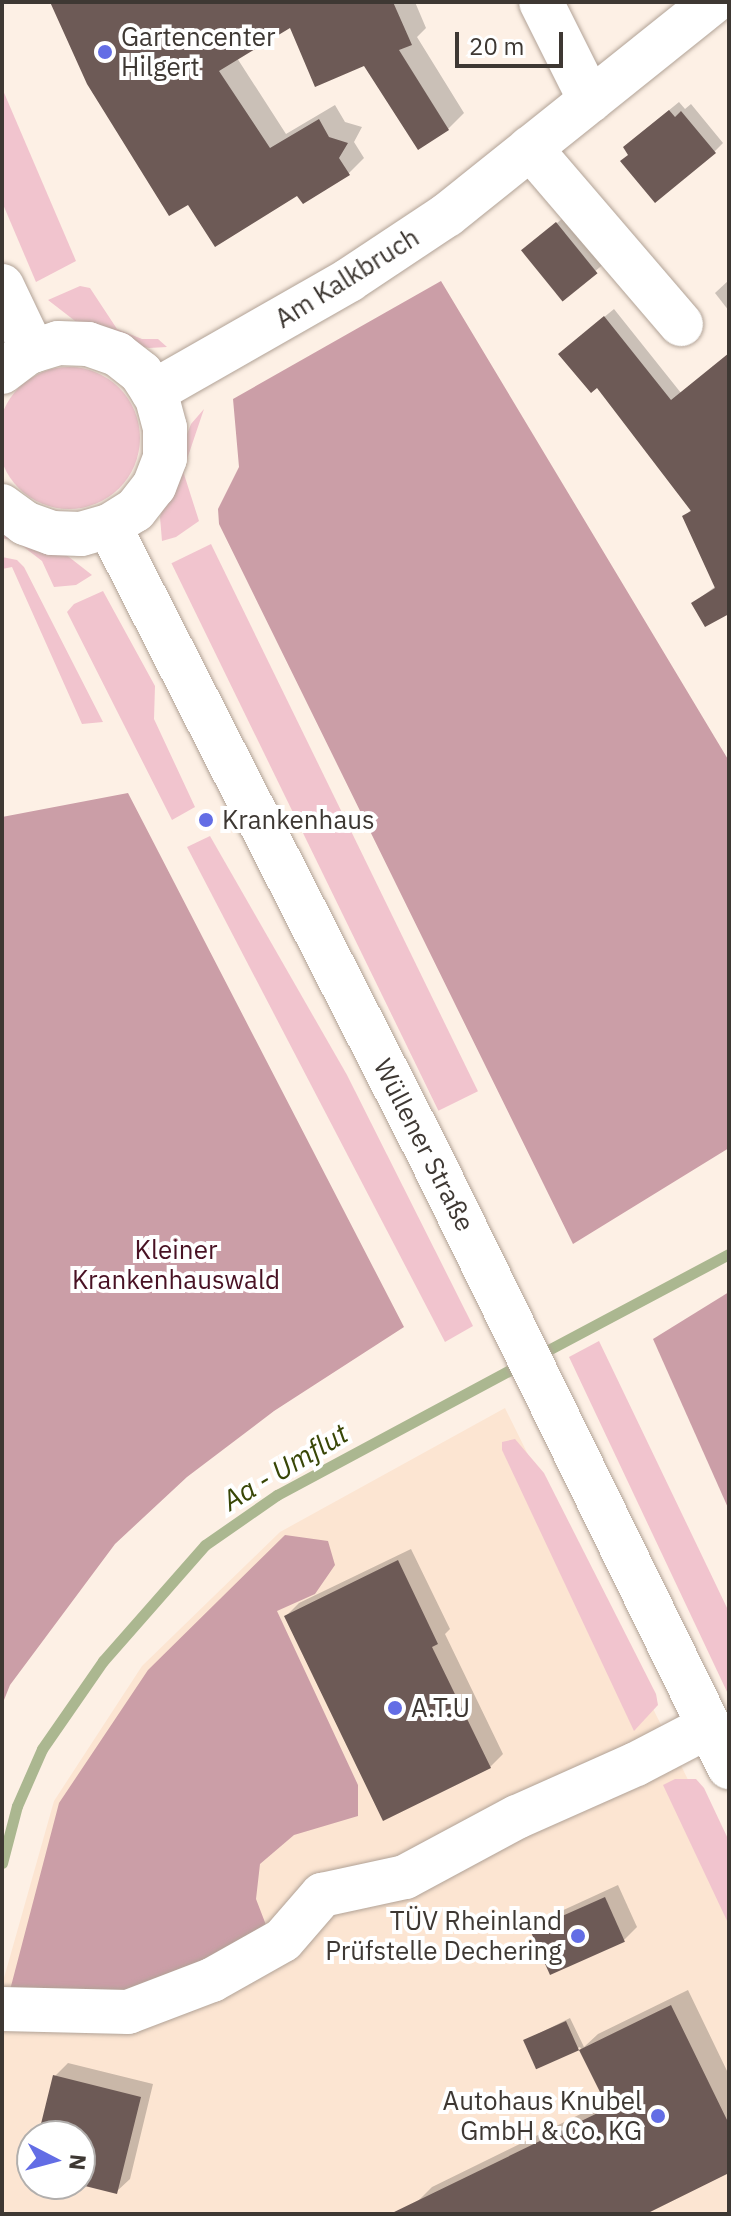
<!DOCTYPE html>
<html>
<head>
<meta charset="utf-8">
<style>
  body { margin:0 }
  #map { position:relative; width:731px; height:2216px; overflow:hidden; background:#fdf0e5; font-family:"IBM Plex Sans",sans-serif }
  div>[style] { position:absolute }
  .built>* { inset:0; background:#fce5d2 }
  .green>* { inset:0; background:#f1c4ce; transform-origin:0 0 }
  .round { border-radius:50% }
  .forest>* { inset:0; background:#cb9ea7 }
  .shadow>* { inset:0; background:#0003 }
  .stream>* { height:11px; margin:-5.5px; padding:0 5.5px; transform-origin:5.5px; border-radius:5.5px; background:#abb790 }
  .building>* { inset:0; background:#6d5a56; transform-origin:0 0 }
  .roads { filter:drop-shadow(0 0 2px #b1a296) drop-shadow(0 0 2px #b1a296) }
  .minor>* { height:44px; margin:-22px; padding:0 22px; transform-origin:22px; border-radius:22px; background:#fff }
  .major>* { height:44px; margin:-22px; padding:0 22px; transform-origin:22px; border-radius:22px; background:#fff }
  .dots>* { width:22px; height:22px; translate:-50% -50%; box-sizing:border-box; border:4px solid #fff; border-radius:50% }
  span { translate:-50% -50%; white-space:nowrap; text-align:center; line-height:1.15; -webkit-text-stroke:8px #fff; paint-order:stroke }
  .poi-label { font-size:26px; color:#3e3833 }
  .left { translate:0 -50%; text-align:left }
  .right { translate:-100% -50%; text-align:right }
  .street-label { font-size:26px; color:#3e3833 }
  .park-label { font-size:26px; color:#491224 }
  .water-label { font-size:28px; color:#384606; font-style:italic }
  .frame { position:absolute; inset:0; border:4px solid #3e3833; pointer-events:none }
  .north { position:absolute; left:16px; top:2120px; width:80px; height:80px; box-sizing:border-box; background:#fff; border:2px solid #b2afad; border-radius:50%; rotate:96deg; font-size:22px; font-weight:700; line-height:32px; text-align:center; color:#3e3833 }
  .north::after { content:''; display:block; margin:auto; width:28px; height:36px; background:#636de5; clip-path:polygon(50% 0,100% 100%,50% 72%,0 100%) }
  .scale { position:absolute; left:455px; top:32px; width:108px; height:36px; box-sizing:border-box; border:4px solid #3e3833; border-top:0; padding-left:10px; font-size:24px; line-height:28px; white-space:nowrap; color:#3e3833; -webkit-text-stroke:6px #fff; paint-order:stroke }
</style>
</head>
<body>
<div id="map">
  <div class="built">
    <div style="clip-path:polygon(evenodd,505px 1408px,729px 1863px,729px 2214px,2px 2214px,2px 1985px,54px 1801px,142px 1666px,280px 1532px,505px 1408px,32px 2136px,80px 2136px,80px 2184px,32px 2184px,32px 2136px)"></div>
  </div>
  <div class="green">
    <div style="clip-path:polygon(2px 88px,76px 261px,36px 282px,2px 202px)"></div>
    <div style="clip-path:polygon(80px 286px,90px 288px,117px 329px,142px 339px,158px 339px,167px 347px,149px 348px,114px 341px,79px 324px,48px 300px)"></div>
    <div class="round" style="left:-2px;top:367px;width:142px;height:142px"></div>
    <div style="clip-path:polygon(204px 409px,183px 471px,199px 521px,176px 537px,162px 541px,160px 517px,180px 452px,191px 424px)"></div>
    <div style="clip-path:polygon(2px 527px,60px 550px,92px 575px,76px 585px,54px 587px,42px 561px,16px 541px,2px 538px)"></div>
    <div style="left:211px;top:544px;width:609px;height:44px;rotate:64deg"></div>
    <div style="clip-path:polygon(2px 557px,17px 560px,24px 567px,103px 722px,82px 724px,12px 567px,2px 569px)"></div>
    <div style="clip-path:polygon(103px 591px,155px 686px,154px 719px,195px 807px,172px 820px,67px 612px,74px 604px)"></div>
    <div style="clip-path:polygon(210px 836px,347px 1075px,473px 1326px,445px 1342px,187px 847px)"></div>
    <div style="clip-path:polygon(599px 1341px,729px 1612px,729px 1696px,569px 1357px)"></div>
    <div style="clip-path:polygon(515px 1439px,544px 1473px,656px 1694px,658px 1705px,634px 1731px,502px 1450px,502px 1442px)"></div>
    <div style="clip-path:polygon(675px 1779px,696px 1779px,704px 1788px,729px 1841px,729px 1925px,663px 1785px)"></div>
  </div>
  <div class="forest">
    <div style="clip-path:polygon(441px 281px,729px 761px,729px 1148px,573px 1244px,219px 524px,218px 509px,239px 467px,233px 399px)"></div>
    <div style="clip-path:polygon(128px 793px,404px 1327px,274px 1411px,187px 1477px,115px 1544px,10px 1685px,2px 1705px,2px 817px)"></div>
    <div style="clip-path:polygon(729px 1292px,729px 1510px,653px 1339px)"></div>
    <div style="clip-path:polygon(285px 1535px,328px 1541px,335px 1565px,315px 1594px,277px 1611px,358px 1785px,358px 1816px,294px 1835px,260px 1864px,256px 1899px,266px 1925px,199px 1972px,122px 1993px,10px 1990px,59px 1803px,148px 1670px)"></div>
  </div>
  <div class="shadow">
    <div style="clip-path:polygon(52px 2px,415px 2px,426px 28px,417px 37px,464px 113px,448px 129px,418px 148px,364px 63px,290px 25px,237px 58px,286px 134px,335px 105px,345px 122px,362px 127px,354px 142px,364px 158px,348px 174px,298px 193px)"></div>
    <div style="clip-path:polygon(679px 102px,685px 109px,691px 104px,723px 143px,714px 152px,635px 138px)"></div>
    <div style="clip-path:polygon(567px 215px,606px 262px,562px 299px,533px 242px)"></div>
    <div style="clip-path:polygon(729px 280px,729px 311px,715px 293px)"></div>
    <div style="clip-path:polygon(614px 309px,681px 393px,729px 354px,729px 613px,693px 603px,716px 586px,684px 517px,692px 509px,569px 346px)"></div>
    <div style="clip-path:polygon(411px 1549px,450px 1629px,445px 1634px,503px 1754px,490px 1767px,286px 1616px,299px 1603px)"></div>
    <div style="clip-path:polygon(618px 1885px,637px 1927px,624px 1940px,532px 1931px,546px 1918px)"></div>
    <div style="clip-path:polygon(688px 1990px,729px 2075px,729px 2171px,641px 2214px,421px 2214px,416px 2203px,432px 2187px,607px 2101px,580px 2047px,538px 2067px,526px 2042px,530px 2038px,570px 2018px,584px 2047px,598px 2034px)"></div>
    <div style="clip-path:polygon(68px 2063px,153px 2084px,130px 2179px,116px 2192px,80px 2183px,80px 2136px,40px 2136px,55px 2076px)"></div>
  </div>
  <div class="stream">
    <div style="left:537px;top:1356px;width:217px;rotate:-28deg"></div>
    <div style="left:2px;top:1863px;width:59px;rotate:-75.3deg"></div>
    <div style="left:17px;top:1806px;width:62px;rotate:-66.3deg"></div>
    <div style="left:42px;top:1749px;width:107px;rotate:-55.3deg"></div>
    <div style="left:103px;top:1661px;width:154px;rotate:-48.7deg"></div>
    <div style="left:205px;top:1545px;width:88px;rotate:-34.8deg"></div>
    <div style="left:277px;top:1495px;width:277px;rotate:-28.2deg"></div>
  </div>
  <div class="building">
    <div style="clip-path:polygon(50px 2px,393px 2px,412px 45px,399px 50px,449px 130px,418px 150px,364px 66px,315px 87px,290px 28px,219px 71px,270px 148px,319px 119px,329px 137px,348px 143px,339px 158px,350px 175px,303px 204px,297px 196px,215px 247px,188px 205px,169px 216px,87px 84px)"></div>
    <div style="clip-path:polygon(669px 110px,675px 117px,681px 111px,716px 153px,655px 203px,620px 161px,628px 155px,623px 147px)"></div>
    <div style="left:556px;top:222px;width:66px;height:45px;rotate:51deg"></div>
    <div style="clip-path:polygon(604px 316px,671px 400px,729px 353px,729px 614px,705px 627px,691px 603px,715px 588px,682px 516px,691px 511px,597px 388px,591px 393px,558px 354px)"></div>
    <div style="clip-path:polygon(398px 1560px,438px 1644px,432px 1647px,491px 1768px,383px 1821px,284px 1616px)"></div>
    <div style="left:605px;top:1897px;width:49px;height:82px;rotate:66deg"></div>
    <div style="clip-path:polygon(671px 2005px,729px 2124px,729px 2173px,646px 2214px,390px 2214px,608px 2108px,579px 2050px)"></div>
    <div style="left:566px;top:2021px;width:32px;height:47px;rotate:66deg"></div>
    <div style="clip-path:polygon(53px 2075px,141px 2097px,117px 2194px,77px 2184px,80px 2184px,80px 2136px,38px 2136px)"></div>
  </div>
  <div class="roads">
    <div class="minor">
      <div style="left:541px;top:2px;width:110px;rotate:63.4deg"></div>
      <div style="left:530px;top:148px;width:232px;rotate:49.4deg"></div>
      <div style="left:153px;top:392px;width:226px;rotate:-29.7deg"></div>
      <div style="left:349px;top:280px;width:118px;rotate:-33.6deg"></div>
      <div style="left:447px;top:215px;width:341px;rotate:-38.7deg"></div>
      <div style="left:2px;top:2009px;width:126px;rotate:1.4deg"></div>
      <div style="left:128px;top:2012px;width:90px;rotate:-20.9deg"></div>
      <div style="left:212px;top:1980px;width:81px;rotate:-29.4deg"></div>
      <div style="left:283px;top:1940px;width:60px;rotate:-49.1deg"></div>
      <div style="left:322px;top:1895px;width:85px;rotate:-12.2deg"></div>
      <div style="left:405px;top:1877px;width:127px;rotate:-28.2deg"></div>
      <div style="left:517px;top:1817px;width:130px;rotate:-24deg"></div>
      <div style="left:636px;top:1764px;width:82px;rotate:-27.5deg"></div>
    </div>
    <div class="major">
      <div style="left:2px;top:286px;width:72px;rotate:64.5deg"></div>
      <div style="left:2px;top:372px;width:34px;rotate:-37deg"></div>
      <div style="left:29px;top:352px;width:30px;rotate:-17deg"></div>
      <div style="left:58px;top:343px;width:30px;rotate:2deg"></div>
      <div style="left:88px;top:344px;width:31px;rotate:19deg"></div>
      <div style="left:117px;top:354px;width:31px;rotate:38deg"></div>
      <div style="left:141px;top:373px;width:30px;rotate:57deg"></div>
      <div style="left:157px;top:398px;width:31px;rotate:75deg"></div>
      <div style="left:165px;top:428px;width:30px;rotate:90deg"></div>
      <div style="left:165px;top:458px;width:30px;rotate:111deg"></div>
      <div style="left:154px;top:486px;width:31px;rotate:128deg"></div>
      <div style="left:135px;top:510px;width:31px;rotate:148deg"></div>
      <div style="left:109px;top:526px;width:29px;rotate:164deg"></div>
      <div style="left:81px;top:534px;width:29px;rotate:-178deg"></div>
      <div style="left:52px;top:533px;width:29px;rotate:-160deg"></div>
      <div style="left:25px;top:523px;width:29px;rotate:-144deg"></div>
      <div style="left:109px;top:526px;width:703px;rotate:63deg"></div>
      <div style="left:428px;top:1152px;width:685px;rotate:63.92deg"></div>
    </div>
  </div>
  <div class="dots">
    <div style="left:105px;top:52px;background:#636de5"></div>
    <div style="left:206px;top:820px;background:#636de5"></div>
    <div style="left:395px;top:1708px;background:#636de5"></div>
    <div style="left:578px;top:1936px;background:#636de5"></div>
    <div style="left:658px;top:2116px;background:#636de5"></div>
  </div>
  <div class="poi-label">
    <span class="left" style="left:121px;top:52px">Gartencenter<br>Hilgert</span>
    <span class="left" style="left:222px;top:820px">Krankenhaus</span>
    <span class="left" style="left:411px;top:1708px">A.T.U</span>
    <span class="right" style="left:562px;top:1936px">TÜV Rheinland<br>Prüfstelle Dechering</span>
    <span class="right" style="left:642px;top:2116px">Autohaus Knubel<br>GmbH &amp; Co. KG</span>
  </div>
  <div class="street-label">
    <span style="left:347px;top:278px;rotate:-32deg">Am Kalkbruch</span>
    <span style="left:424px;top:1145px;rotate:63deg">Wüllener Straße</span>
  </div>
  <div class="park-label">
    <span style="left:176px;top:1265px">Kleiner<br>Krankenhauswald</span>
  </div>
  <div class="water-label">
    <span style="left:285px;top:1467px;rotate:-31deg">Aa - Umflut</span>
  </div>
  <div class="frame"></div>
  <div class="north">N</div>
  <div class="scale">20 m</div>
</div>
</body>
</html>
